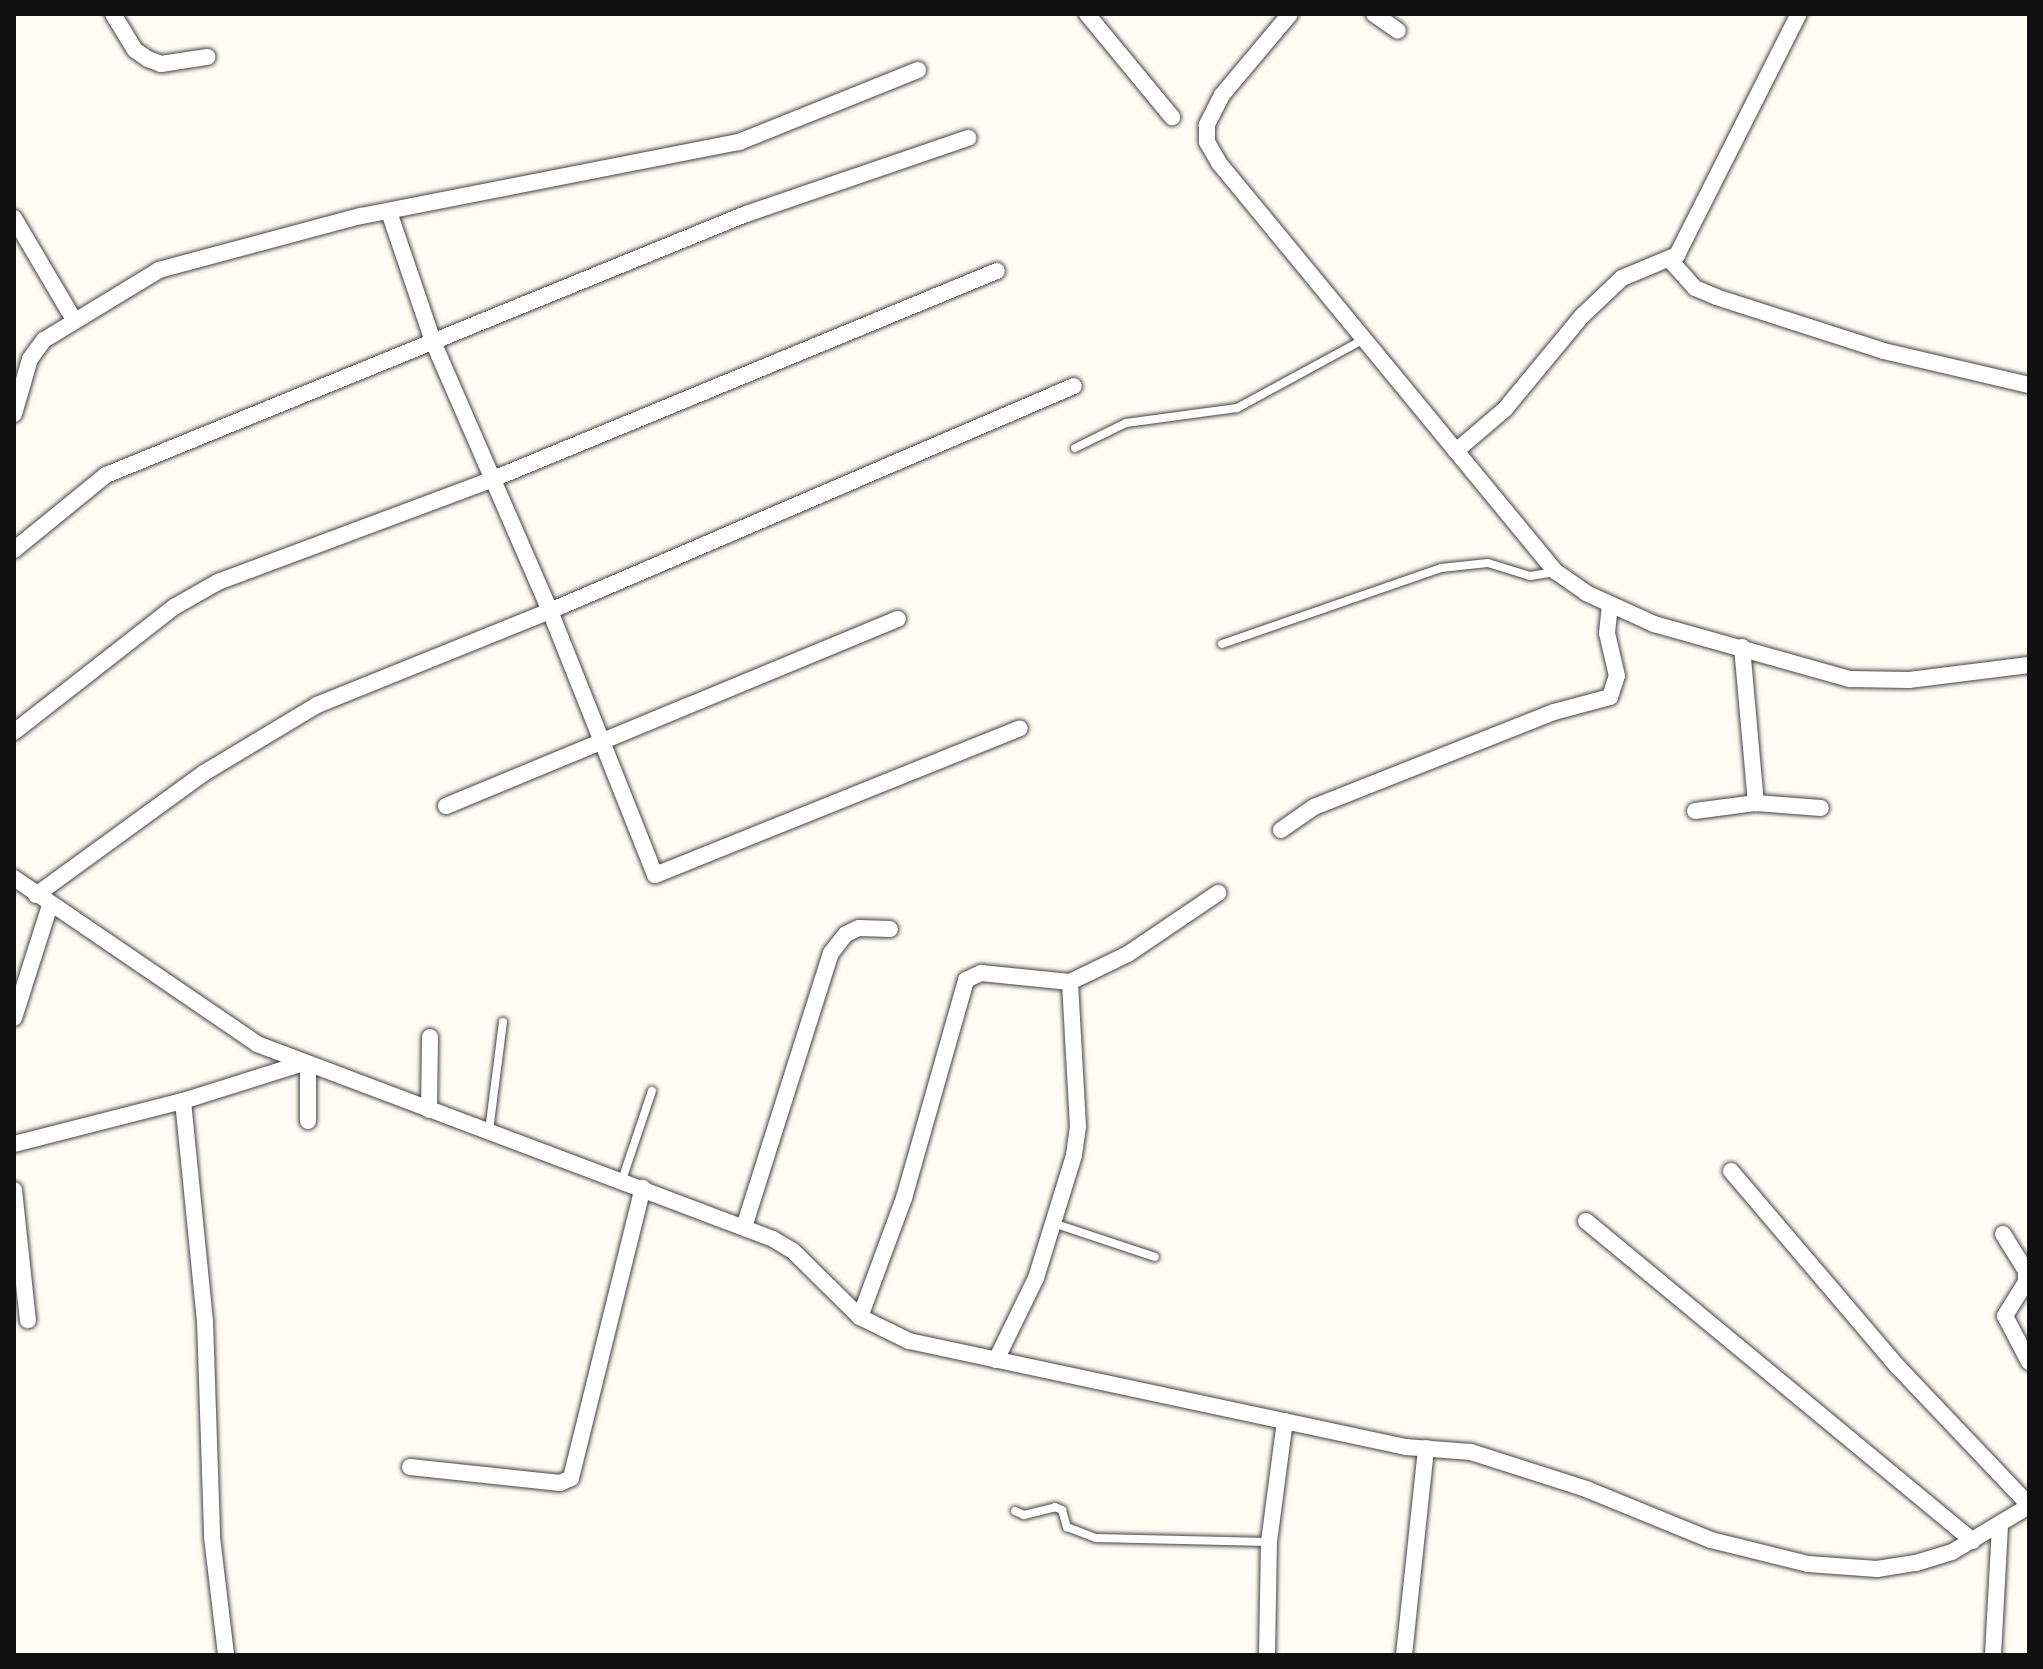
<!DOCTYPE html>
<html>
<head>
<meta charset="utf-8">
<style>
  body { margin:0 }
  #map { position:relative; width:2043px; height:1669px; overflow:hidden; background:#fffcf4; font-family:Spectral,serif }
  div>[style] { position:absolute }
  .roads { filter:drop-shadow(0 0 2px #434343) drop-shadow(0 0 2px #434343) }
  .service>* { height:8px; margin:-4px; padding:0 4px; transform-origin:4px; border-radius:4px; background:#fff }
  .minor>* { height:16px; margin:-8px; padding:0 8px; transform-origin:8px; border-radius:8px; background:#fff }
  span { translate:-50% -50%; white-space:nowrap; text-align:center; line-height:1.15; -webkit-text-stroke:8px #fff; paint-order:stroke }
  .frame { position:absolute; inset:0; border:16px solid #101010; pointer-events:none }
</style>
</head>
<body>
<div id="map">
  <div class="roads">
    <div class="service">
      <div style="left:1075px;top:448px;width:57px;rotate:-26.1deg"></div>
      <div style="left:1126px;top:423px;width:112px;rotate:-7.7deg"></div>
      <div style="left:1237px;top:408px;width:145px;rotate:-28.5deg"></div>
      <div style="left:1222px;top:644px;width:232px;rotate:-19.1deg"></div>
      <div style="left:1441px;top:568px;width:47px;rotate:-6.1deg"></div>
      <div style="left:1488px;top:563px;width:44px;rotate:17.2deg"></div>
      <div style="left:1530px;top:576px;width:24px;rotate:-9deg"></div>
      <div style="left:489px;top:1131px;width:110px;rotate:-82.7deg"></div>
      <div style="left:622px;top:1180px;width:94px;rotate:-71.4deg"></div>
      <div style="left:1056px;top:1224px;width:104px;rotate:18.4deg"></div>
      <div style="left:1015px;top:1511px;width:10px;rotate:24deg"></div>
      <div style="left:1024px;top:1515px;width:32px;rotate:-14deg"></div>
      <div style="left:1055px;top:1507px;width:8px;rotate:23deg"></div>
      <div style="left:1062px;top:1510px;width:18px;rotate:74deg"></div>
      <div style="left:1067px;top:1527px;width:31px;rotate:21deg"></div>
      <div style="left:1096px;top:1538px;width:172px;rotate:1.3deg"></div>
    </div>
    <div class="minor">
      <div style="left:113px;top:14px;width:42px;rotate:58.6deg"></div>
      <div style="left:135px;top:50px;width:16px;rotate:35deg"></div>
      <div style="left:148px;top:59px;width:14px;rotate:21deg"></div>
      <div style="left:161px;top:64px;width:47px;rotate:-8.7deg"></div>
      <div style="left:1087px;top:14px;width:134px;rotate:50.5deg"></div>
      <div style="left:1290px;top:14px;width:106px;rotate:130deg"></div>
      <div style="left:1222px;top:95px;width:34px;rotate:117deg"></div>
      <div style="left:1207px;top:125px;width:17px;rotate:90deg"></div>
      <div style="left:1207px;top:142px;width:24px;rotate:60deg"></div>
      <div style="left:1219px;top:163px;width:529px;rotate:50.53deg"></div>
      <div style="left:1555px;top:571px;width:38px;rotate:35deg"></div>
      <div style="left:1586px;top:593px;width:75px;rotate:24.5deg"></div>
      <div style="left:1654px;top:624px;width:204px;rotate:15.7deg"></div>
      <div style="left:1850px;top:679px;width:59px;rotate:1deg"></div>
      <div style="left:1909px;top:680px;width:121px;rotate:-7.1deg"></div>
      <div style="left:1374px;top:14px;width:29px;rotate:35deg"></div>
      <div style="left:389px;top:212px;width:139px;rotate:71.2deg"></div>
      <div style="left:434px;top:344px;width:291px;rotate:66.5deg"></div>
      <div style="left:550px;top:611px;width:284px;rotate:68.3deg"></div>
      <div style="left:655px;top:875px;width:393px;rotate:-21.9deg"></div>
      <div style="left:14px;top:218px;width:118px;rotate:59.5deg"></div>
      <div style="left:1669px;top:259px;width:39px;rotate:48deg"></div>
      <div style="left:1695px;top:288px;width:23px;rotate:23deg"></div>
      <div style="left:1716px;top:297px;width:176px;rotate:17.8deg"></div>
      <div style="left:1884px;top:351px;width:149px;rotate:13.2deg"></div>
      <div style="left:14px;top:414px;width:57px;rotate:-73.8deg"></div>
      <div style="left:30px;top:359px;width:24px;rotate:-54deg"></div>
      <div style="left:44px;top:340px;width:135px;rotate:-31.3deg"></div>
      <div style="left:159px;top:270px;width:209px;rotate:-15deg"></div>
      <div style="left:361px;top:216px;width:385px;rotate:-11.1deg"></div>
      <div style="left:739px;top:142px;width:193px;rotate:-21.9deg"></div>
      <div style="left:1456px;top:451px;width:65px;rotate:-40.6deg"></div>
      <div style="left:1505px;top:409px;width:121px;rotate:-50.4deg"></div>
      <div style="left:1582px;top:316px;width:55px;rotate:-43.5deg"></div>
      <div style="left:1622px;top:278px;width:60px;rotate:-22.7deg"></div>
      <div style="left:1677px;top:255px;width:270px;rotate:-63.2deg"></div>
      <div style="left:14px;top:550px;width:119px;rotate:-39.2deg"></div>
      <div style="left:106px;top:475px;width:691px;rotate:-22.19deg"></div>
      <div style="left:746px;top:214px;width:235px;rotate:-18.9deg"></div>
      <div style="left:1742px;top:647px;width:157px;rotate:84.9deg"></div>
      <div style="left:1756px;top:803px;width:65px;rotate:4.4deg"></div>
      <div style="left:14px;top:732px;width:203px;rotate:-38deg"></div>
      <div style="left:174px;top:607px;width:51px;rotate:-29.6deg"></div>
      <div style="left:218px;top:582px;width:294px;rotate:-20.5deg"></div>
      <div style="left:493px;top:479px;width:545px;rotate:-22.43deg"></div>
      <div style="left:446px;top:806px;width:489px;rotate:-22.5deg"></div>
      <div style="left:1695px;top:811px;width:62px;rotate:-7.5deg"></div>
      <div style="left:1281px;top:830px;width:40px;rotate:-34.9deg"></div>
      <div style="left:1314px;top:807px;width:258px;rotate:-21.6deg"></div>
      <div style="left:1554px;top:712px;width:58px;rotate:-15deg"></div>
      <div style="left:1610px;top:697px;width:22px;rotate:-72deg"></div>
      <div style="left:1617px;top:676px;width:44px;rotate:-103.1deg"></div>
      <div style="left:1607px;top:633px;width:28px;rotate:-84deg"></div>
      <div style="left:14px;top:878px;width:294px;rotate:34.3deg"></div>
      <div style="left:257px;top:1044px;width:552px;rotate:20.7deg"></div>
      <div style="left:773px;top:1239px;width:23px;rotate:31deg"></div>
      <div style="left:793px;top:1251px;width:94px;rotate:44.6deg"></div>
      <div style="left:860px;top:1317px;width:55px;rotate:26.1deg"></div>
      <div style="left:909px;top:1341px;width:508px;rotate:12.04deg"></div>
      <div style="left:1406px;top:1447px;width:65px;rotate:4.4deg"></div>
      <div style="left:1471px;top:1452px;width:121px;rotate:17.8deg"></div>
      <div style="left:1586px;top:1489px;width:135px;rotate:22.2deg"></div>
      <div style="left:1711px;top:1540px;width:100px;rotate:13.9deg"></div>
      <div style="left:1808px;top:1564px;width:69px;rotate:4.1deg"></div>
      <div style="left:1877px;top:1569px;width:39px;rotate:-9deg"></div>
      <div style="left:1916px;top:1563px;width:38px;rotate:-17deg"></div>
      <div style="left:1952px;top:1552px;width:90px;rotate:-30.9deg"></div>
      <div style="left:36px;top:895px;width:208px;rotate:-36deg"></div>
      <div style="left:204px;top:773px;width:132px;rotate:-31deg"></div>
      <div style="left:317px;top:705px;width:251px;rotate:-22deg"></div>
      <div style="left:550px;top:611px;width:570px;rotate:-23.24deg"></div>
      <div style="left:14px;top:1018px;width:119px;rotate:-72.3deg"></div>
      <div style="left:183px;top:1101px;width:221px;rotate:84.3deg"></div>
      <div style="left:205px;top:1321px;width:216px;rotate:88.1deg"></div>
      <div style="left:212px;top:1537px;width:119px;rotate:83.2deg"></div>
      <div style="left:429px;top:1110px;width:73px;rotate:-89.2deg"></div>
      <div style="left:308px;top:1121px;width:54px;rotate:-90deg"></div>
      <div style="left:14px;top:1144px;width:174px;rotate:-14.3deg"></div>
      <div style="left:183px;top:1101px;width:123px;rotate:-17.5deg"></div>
      <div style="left:1731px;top:1171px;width:257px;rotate:49.6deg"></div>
      <div style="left:1898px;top:1367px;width:190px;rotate:46.5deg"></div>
      <div style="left:14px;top:1190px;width:131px;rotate:83.9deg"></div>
      <div style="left:1586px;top:1221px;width:502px;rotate:39.59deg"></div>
      <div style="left:744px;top:1227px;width:287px;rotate:-72.4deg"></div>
      <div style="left:831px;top:953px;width:24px;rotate:-52deg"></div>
      <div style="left:846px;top:934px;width:14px;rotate:-25deg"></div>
      <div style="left:859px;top:928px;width:31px;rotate:2deg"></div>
      <div style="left:2003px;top:1234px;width:44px;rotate:58.1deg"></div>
      <div style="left:2026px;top:1271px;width:11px;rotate:90deg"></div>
      <div style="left:2026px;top:1282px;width:40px;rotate:122deg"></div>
      <div style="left:2005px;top:1316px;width:52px;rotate:62.4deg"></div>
      <div style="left:860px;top:1317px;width:127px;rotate:-69.7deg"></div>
      <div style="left:904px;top:1198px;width:227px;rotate:-74.1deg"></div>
      <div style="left:966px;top:980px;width:17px;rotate:-25deg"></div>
      <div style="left:981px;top:973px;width:89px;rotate:5.8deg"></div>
      <div style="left:1070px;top:982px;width:64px;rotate:-25.8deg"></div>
      <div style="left:1128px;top:954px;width:109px;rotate:-34.1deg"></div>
      <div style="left:996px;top:1360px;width:91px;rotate:-64deg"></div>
      <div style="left:1036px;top:1278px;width:129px;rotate:-72.8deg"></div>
      <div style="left:1074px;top:1155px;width:29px;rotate:-82deg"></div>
      <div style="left:1078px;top:1126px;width:144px;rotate:-93.2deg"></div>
      <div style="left:410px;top:1467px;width:151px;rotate:6.1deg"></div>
      <div style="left:560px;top:1483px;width:12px;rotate:-24deg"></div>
      <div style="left:571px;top:1478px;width:299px;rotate:-76.1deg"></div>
      <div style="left:1267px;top:1655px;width:113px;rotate:-89deg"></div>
      <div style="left:1269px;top:1542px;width:122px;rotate:-82.5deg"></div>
      <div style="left:1404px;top:1655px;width:208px;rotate:-83.9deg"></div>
      <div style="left:1993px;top:1655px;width:129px;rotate:-86.9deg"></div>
    </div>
  </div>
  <div class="frame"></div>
</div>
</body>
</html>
